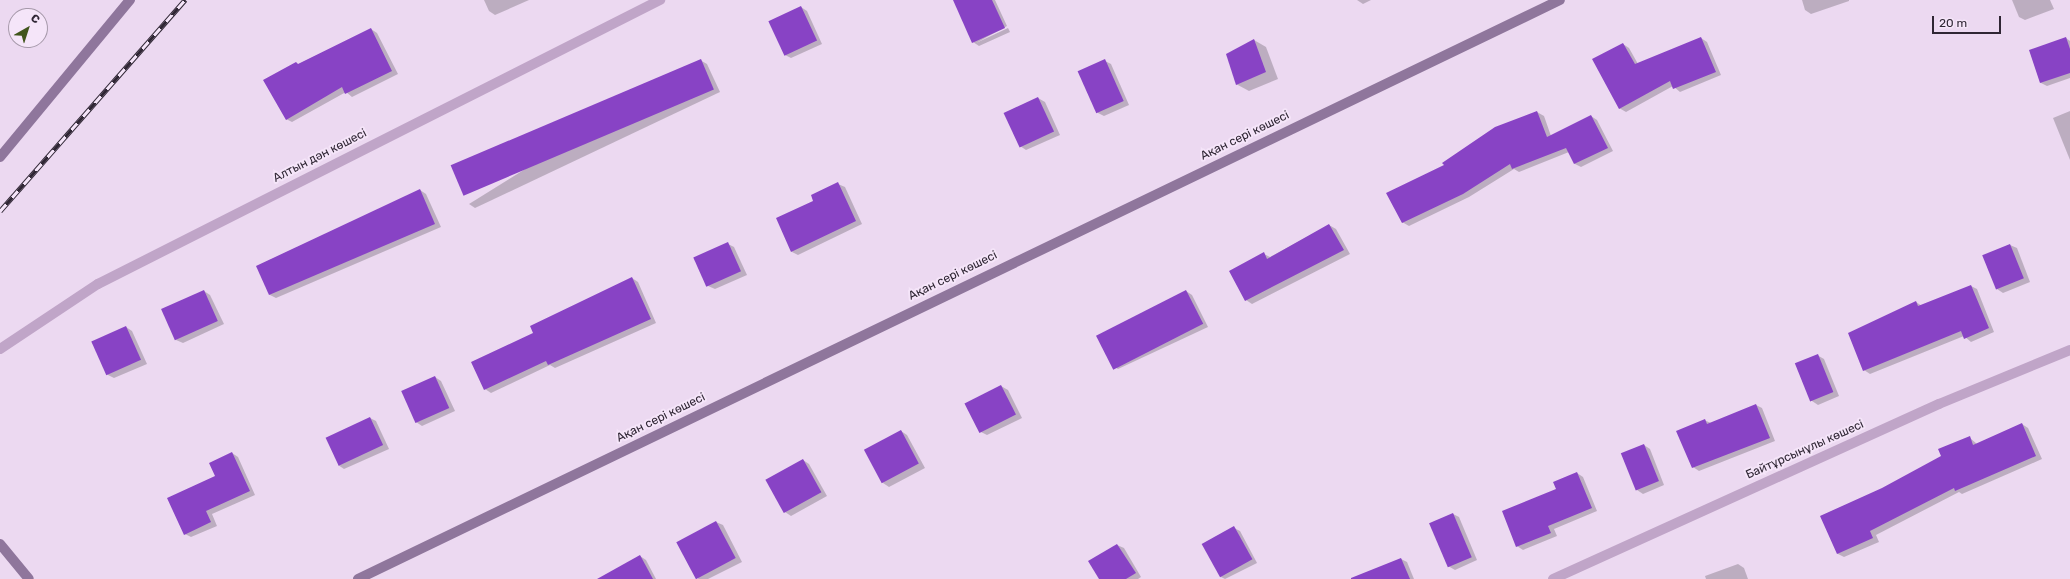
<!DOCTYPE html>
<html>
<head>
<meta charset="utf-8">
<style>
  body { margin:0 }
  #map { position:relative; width:2070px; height:579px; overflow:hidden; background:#ecd9f1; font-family:Rubik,sans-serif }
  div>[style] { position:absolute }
  .shadow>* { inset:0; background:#0003 }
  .building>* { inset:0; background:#8843c5; transform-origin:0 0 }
  .street>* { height:10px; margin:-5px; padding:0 5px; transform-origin:5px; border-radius:5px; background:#c0a5c8 }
  .secondary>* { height:10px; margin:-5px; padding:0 5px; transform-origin:5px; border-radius:5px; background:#8f769c }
  .rail>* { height:4.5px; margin-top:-2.25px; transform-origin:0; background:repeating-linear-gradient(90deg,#f5e5f9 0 9px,#2f2634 0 18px); box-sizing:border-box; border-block:1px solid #2f2634 }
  span { translate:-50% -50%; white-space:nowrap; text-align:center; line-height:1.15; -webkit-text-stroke:4px #f5e5f9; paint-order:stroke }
  .street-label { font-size:12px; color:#2f2634 }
  .north { position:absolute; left:8px; top:8px; width:40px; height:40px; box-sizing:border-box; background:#f5e5f9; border:1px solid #a699aa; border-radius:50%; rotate:39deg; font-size:11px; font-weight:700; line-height:16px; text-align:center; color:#2f2634 }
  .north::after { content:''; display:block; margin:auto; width:14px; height:18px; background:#41551c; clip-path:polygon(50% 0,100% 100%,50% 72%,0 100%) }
  .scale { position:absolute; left:1932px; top:16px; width:69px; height:18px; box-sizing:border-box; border:2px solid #2f2634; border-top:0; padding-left:5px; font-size:12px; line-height:14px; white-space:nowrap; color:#2f2634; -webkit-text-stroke:3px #f5e5f9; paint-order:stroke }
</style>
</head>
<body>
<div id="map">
  <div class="shadow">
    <div style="clip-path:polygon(484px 0,529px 0,495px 15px,489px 11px)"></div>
    <div style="clip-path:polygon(965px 0,995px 0,1007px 26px,976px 43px,1008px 28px,1010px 32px,979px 46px,973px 42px)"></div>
    <div style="clip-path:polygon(1357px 0,1371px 0,1363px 4px)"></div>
    <div style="clip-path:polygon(1802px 0,1849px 0,1849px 1px,1811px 14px,1805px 10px)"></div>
    <div style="clip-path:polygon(2012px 0,2050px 0,2054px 9px,2025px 20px,2019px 17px)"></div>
    <div style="clip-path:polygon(801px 7px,807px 11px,822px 44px,791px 58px,785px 55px)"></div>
    <div style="clip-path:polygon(371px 29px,377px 33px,398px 74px,352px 97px,346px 92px,292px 122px,286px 119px,299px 64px)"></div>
    <div style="clip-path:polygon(1701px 38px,1707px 42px,1721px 75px,1680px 92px,1673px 86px,1626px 112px,1619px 108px,1623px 44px,1629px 48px,1638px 64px)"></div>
    <div style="clip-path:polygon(2066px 38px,2070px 41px,2070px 78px,2047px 86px,2041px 83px,2030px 51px)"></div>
    <div style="clip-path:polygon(1254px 40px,1266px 47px,1278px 79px,1249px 91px,1236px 84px)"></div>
    <div style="clip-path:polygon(700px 60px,707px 64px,720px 92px,475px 208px,469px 204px)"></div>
    <div style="clip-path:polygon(1105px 61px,1111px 64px,1129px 105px,1104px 116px,1098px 113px,1079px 72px)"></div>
    <div style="clip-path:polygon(1038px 98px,1045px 102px,1060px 135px,1026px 150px,1020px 146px)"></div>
    <div style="clip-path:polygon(2070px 111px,2070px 160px,2053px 118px)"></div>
    <div style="clip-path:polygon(1537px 112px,1544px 116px,1551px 136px,1591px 116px,1597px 120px,1613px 151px,1581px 167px,1575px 164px,1569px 152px,1519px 172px,1514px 169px,1469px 197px,1409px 226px,1402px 222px,1445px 165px)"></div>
    <div style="clip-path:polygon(838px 184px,845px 187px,862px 224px,798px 255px,792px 252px,814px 201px)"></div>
    <div style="clip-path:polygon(420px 190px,426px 194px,441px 227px,276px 298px,270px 295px,257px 266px)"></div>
    <div style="clip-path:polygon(1329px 225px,1336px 229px,1350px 254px,1252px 304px,1246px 300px,1231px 271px,1264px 254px,1270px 257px)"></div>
    <div style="clip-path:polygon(728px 244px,734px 247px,747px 275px,715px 289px,708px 286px)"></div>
    <div style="clip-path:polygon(2010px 245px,2017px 248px,2030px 282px,2003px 293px,1997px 289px,1984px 256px)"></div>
    <div style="clip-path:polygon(632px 278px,638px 282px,656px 323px,555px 368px,550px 365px,491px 393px,485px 389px,535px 334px)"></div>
    <div style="clip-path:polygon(1971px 286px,1977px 289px,1994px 332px,1971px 342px,1964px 336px,1870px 374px,1864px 370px,1916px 302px,1922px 306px)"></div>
    <div style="clip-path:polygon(204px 291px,210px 295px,224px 324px,183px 343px,176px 340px)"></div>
    <div style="clip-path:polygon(1186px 291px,1192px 295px,1208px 327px,1118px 369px,1112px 365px)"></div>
    <div style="clip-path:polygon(126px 327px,132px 331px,147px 364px,114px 378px,108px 375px,93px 342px)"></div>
    <div style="clip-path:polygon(1817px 355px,1824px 359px,1839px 396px,1818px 405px,1812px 401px)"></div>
    <div style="clip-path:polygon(435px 377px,441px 381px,455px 411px,422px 426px,416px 422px)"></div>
    <div style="clip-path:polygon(1001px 386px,1008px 390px,1022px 418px,987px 435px,981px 432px,967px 404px)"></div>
    <div style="clip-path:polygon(1756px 405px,1762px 408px,1775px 441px,1699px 471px,1693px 467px,1704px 420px,1711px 423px)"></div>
    <div style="clip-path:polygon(370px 418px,376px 421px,389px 449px,344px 469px,338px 465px)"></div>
    <div style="clip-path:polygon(2022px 424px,2028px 428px,2042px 459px,1962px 494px,1959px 492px,1876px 535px,1879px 542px,1844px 557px,1838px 554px,1821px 516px,1882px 489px,1942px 457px,1970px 438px,1977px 444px)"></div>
    <div style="clip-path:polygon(901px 431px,907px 435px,925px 468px,889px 487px,883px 483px)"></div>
    <div style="clip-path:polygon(1644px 445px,1650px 449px,1664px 485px,1643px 494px,1637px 490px)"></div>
    <div style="clip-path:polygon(232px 453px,238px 457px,255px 495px,212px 514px,217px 526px,191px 537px,185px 534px,216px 477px)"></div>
    <div style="clip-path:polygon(803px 460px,809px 464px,827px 496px,791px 516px,785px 512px)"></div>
    <div style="clip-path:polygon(1577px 473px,1583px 477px,1597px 511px,1554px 529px,1557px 536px,1523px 550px,1517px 546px,1558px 489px)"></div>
    <div style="clip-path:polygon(1453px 514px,1459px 517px,1477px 560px,1455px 570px,1448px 566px)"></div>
    <div style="clip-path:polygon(716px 522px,723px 525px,742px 562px,708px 579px,698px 579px)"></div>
    <div style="clip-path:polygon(1234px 528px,1240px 531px,1257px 563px,1225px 579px,1221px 577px)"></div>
    <div style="clip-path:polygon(1117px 545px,1124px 548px,1141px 577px,1138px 579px,1101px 579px,1090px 562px)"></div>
    <div style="clip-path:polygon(640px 556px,646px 560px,656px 579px,622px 579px)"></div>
    <div style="clip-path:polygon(1401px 559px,1407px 562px,1414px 579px,1366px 579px)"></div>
    <div style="clip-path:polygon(1738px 564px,1744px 568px,1748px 579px,1706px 579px,1705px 576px)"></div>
  </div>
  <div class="building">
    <div style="clip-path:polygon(953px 0,992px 0,1005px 28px,972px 43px)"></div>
    <div style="left:801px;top:6px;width:38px;height:36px;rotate:65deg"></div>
    <div style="clip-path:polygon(371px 28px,392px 71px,345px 94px,342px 87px,286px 120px,263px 80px,296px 62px,298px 64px)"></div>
    <div style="clip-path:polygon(1701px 37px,1716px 72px,1673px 89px,1670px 81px,1619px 109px,1592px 59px,1623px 43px,1635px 64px)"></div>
    <div style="clip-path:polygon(2066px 37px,2070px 49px,2070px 73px,2040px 83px,2029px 50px)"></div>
    <div style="clip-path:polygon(1254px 39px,1266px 72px,1236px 85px,1226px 54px)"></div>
    <div style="left:701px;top:59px;width:33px;height:272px;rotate:67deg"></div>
    <div style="left:1105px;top:59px;width:46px;height:30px;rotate:66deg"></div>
    <div style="left:1038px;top:97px;width:38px;height:38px;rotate:65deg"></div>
    <div style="clip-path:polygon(1537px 111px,1547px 137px,1591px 115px,1608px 148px,1574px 164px,1566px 148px,1512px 169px,1510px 164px,1463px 194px,1402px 223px,1386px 193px,1444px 165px,1442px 163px,1495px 127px)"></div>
    <div style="clip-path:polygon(838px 182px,856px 221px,791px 252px,776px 218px,813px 201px,811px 195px)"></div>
    <div style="clip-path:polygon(420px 189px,435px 224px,269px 295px,256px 266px)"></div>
    <div style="clip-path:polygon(1329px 224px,1344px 250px,1245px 301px,1229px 271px,1264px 252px,1267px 259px)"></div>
    <div style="left:728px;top:242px;width:32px;height:38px;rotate:66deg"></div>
    <div style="left:2010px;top:244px;width:37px;height:30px;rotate:68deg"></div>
    <div style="clip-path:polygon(632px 277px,651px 319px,548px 365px,546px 361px,484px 390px,471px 362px,533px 333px,530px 326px)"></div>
    <div style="clip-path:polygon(1971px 285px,1989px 328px,1964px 339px,1961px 331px,1863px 371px,1848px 333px,1916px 301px,1918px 306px)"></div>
    <div style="left:204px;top:290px;width:34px;height:47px;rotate:66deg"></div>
    <div style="left:1186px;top:290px;width:38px;height:101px;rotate:63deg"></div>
    <div style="left:126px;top:326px;width:37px;height:38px;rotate:66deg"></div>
    <div style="left:1818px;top:354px;width:41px;height:25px;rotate:68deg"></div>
    <div style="left:435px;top:376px;width:35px;height:37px;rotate:66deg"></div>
    <div style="left:1001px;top:385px;width:33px;height:41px;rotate:63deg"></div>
    <div style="clip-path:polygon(1756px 404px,1770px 438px,1692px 468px,1676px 431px,1705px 419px,1707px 424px)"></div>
    <div style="left:370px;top:417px;width:31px;height:49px;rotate:65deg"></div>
    <div style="clip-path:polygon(2022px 423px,2036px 456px,1955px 491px,1954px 488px,1870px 531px,1873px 538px,1837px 554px,1820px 516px,1882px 488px,1941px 456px,1938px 449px,1970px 436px,1973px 445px)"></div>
    <div style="left:901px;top:430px;width:38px;height:42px;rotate:62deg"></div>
    <div style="left:1644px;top:444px;width:40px;height:25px;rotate:68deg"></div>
    <div style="clip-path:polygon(232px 452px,250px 491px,206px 511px,211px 522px,184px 535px,167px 498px,215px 476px,209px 463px)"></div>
    <div style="left:803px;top:459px;width:38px;height:43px;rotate:61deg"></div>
    <div style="clip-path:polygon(1577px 472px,1592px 508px,1548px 526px,1551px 533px,1516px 547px,1502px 511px,1556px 489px,1553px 482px)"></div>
    <div style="left:1453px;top:513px;width:48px;height:26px;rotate:67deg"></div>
    <div style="left:716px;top:521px;width:42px;height:45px;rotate:62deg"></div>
    <div style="left:1234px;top:526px;width:38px;height:37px;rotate:61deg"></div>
    <div style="clip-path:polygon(1117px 544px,1136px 573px,1126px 579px,1099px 579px,1088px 561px)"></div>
    <div style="clip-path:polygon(640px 555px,653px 579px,597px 579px)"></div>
    <div style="clip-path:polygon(1401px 558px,1410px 579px,1351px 579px,1351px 578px)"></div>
  </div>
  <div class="street">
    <div style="left:0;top:349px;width:118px;rotate:-33.6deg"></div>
    <div style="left:98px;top:284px;width:630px;rotate:-26.81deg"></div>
    <div style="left:1553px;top:579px;width:424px;rotate:-24.4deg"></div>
    <div style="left:1939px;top:404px;width:142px;rotate:-22.4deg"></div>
  </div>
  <div class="secondary">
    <div style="left:0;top:157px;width:204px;rotate:-50.4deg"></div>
    <div style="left:0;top:544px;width:45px;rotate:50.4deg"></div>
    <div style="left:358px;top:579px;width:1334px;rotate:-25.72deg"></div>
  </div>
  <div class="rail">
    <div style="left:0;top:211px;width:281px;rotate:-48.8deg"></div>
  </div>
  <div class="street-label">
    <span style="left:1245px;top:136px;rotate:-26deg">Ақан сері көшесі</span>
    <span style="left:320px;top:156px;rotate:-27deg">Алтын дән көшесі</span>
    <span style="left:953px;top:276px;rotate:-26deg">Ақан сері көшесі</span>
    <span style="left:661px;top:418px;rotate:-26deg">Ақан сері көшесі</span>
    <span style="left:1805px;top:450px;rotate:-24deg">Байтұрсынұлы көшесі</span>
  </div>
  <div class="north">С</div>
  <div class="scale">20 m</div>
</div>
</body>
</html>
